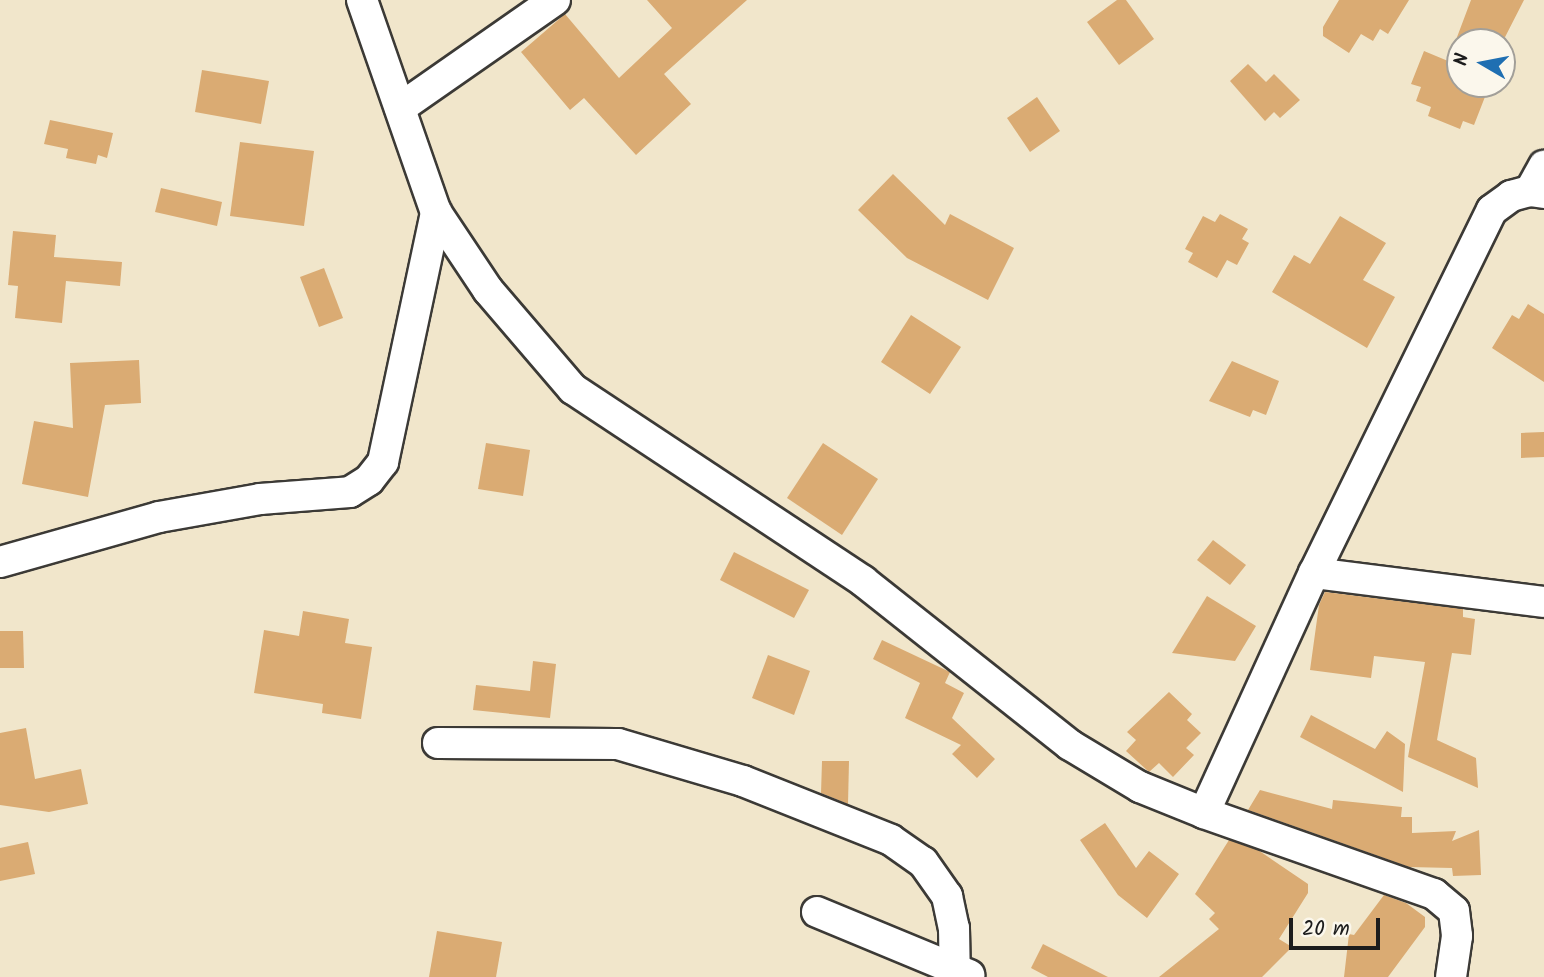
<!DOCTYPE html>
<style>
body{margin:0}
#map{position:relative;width:1544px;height:977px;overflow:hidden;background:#f1e6cb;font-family:Kalam,sans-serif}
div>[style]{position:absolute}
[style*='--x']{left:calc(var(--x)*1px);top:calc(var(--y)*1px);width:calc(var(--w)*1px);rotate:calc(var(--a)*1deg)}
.building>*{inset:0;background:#daab73}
.roads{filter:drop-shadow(2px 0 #3c3a36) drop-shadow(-2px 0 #3c3a36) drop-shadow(0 2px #3c3a36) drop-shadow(0 -2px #3c3a36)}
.minor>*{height:30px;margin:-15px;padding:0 15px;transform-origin:15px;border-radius:15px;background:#fff}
span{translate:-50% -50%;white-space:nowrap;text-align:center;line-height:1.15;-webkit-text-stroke:5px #fbf7ec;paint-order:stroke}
.north{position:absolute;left:1446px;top:28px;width:70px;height:70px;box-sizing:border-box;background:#fbf7ec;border:2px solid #a29f99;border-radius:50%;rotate:280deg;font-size:19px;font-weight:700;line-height:28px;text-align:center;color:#1c1c1c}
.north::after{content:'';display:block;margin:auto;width:24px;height:32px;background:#1f6fb2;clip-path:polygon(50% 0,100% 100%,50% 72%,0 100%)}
.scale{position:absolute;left:1289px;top:918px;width:91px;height:32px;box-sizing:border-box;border:4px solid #1c1c1c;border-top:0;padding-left:9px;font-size:21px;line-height:24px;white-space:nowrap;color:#1c1c1c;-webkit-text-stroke:5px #fbf7ec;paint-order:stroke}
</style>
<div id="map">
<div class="building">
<i style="clip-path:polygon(647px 0,747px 0,664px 74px,691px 104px,636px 155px,584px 98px,570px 110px,521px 52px,565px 14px,619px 78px,672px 28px)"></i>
<i style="clip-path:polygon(1117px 0,1126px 0,1154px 39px,1119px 65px,1087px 22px)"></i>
<i style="clip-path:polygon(1339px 0,1409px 0,1388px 34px,1380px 29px,1373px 41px,1361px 34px,1349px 53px,1323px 36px,1323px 27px)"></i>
<i style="clip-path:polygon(1471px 0,1524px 0,1502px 43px,1460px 42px,1460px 84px,1490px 84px,1474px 125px,1463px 121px,1460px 129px,1428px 116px,1431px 107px,1416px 101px,1421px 87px,1411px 84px,1424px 51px,1448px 61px)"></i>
<i style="clip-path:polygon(1248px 64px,1266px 82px,1274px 74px,1300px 100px,1280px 118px,1274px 112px,1265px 121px,1230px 81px)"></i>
<i style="clip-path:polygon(202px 70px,269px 81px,261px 124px,195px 112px)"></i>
<i style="clip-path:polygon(1037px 97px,1060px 131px,1030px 152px,1007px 118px)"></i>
<i style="clip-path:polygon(50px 120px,113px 133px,107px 158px,98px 155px,96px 164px,66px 158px,68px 149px,44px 144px)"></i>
<i style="clip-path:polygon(240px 142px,314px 151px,304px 226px,230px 216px)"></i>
<i style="clip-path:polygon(893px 174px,945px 225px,950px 214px,1014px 248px,988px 300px,907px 258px,858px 210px)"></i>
<i style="clip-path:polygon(161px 188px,222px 202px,217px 226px,155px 212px)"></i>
<i style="clip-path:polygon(1220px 214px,1248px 229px,1242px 239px,1249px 243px,1237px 265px,1227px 260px,1217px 278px,1188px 262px,1193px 253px,1185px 249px,1203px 216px,1215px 222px)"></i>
<i style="clip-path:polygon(1340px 216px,1386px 243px,1363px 280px,1395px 297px,1367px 348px,1272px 292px,1294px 255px,1310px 264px)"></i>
<i style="clip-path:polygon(13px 231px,56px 235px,54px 257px,122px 262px,120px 286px,66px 281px,62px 323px,15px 318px,18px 286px,8px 285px)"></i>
<i style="clip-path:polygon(324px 268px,343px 318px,319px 327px,300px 277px)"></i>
<i style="clip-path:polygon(1528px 304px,1544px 314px,1544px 382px,1492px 348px,1512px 315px,1519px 319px)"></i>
<i style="clip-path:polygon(911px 315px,961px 347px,930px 394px,881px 362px)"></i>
<i style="clip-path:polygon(139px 360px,141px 403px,105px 405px,88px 497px,22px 484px,34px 421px,73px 428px,70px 363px)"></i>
<i style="clip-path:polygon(1232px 361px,1279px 381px,1266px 415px,1253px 410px,1250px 417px,1209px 401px)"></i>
<i style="clip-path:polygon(1544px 432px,1544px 457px,1521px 458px,1521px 433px)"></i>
<i style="clip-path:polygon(486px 443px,530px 450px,523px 496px,478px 489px)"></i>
<i style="clip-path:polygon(823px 443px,878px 479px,842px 535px,787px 498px)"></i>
<i style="clip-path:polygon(1213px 540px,1246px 565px,1230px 585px,1197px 560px)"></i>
<i style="clip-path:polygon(734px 552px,809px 590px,794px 618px,720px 580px)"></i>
<i style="clip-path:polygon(1325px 592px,1463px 609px,1463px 617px,1475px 619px,1471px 655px,1452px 653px,1437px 740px,1476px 758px,1478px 788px,1408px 757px,1425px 662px,1374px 656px,1371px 678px,1310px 670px,1319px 605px)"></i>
<i style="clip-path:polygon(1207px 596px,1256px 626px,1235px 661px,1172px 653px)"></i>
<i style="clip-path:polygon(303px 611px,349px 619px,345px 643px,372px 647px,361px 719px,322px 713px,323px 704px,254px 693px,264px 630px,299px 636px)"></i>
<i style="clip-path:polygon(0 631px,23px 631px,24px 668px,0 668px)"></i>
<i style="clip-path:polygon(882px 640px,950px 672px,945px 683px,964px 693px,952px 718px,995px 759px,977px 778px,952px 754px,961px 745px,905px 718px,920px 683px,873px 659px)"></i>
<i style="clip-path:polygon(768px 655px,810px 671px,794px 715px,752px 698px)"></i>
<i style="clip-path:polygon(533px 661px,556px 664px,550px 718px,473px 710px,476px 685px,530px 691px)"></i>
<i style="clip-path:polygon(1169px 692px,1192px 714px,1187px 720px,1201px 733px,1186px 748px,1194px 755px,1173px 777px,1159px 763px,1149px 772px,1126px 751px,1136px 740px,1127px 732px)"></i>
<i style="clip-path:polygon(1311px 715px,1375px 749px,1387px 731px,1405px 744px,1403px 792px,1300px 737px)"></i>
<i style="clip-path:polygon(26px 728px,35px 779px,81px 769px,88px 804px,49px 812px,0 805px,0 733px)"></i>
<i style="clip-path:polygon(822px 761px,849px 761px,848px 804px,821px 793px)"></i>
<i style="clip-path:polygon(1260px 790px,1332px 809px,1333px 800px,1402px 807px,1401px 817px,1412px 817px,1412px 833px,1456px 831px,1452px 841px,1479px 830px,1481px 875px,1453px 876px,1452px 868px,1409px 867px,1248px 810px)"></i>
<i style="clip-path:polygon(1105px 823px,1136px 868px,1149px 851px,1179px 874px,1147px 918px,1118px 895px,1080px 840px)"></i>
<i style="clip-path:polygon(1229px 840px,1258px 850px,1308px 884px,1308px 893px,1279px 939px,1292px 947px,1262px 977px,1159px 977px,1219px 929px,1209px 919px,1215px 913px,1195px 894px)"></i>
<i style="clip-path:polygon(28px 842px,35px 874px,0 881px,0 848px)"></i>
<i style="clip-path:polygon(1384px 895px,1406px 903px,1425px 917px,1425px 927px,1388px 977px,1344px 977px,1349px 934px,1354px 935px)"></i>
<i style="clip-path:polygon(437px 931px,502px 942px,496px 977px,429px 977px)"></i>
<i style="clip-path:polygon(1043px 944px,1108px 977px,1048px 977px,1031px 968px)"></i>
</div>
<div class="roads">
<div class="minor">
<i style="--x:362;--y:0;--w:225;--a:70.8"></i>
<i style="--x:436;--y:212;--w:94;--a:56.3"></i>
<i style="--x:488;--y:290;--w:130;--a:49.4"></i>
<i style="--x:573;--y:389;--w:348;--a:33.5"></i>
<i style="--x:863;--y:581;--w:264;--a:38.4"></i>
<i style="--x:1070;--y:745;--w:82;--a:31"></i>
<i style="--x:1140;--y:787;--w:69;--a:22.1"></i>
<i style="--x:1204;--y:813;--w:244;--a:19.4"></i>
<i style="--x:1434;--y:894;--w:26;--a:40"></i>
<i style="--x:1454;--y:911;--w:25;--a:83"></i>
<i style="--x:1457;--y:936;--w:41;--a:98.3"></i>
<i style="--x:400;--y:108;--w:189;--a:-34.9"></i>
<i style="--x:1530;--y:191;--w:29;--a:-61"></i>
<i style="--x:0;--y:562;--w:165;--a:-15.8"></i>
<i style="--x:159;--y:517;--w:103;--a:-10.1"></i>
<i style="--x:260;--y:499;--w:90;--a:-4.4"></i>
<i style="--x:350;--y:492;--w:22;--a:-32"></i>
<i style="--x:369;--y:480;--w:23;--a:-52"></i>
<i style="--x:383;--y:462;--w:256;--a:-78"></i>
<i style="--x:1314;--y:573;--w:232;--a:7.2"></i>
<i style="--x:438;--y:743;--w:180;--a:0.3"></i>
<i style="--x:618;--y:744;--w:130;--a:16.5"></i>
<i style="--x:743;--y:781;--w:159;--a:21.7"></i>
<i style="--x:891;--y:840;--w:39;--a:35"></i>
<i style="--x:923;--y:862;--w:42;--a:54.8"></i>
<i style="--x:947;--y:896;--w:33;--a:78"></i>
<i style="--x:954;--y:928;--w:39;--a:89"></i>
<i style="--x:1204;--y:813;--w:264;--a:-65.4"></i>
<i style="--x:1314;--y:573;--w:404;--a:-63.9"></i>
<i style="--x:1492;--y:210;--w:24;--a:-36"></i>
<i style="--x:1511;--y:196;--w:20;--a:-15"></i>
<i style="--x:1530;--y:191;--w:14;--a:8"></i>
<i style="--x:817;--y:912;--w:165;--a:22.5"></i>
</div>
</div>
<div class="north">N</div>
<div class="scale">20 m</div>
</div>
